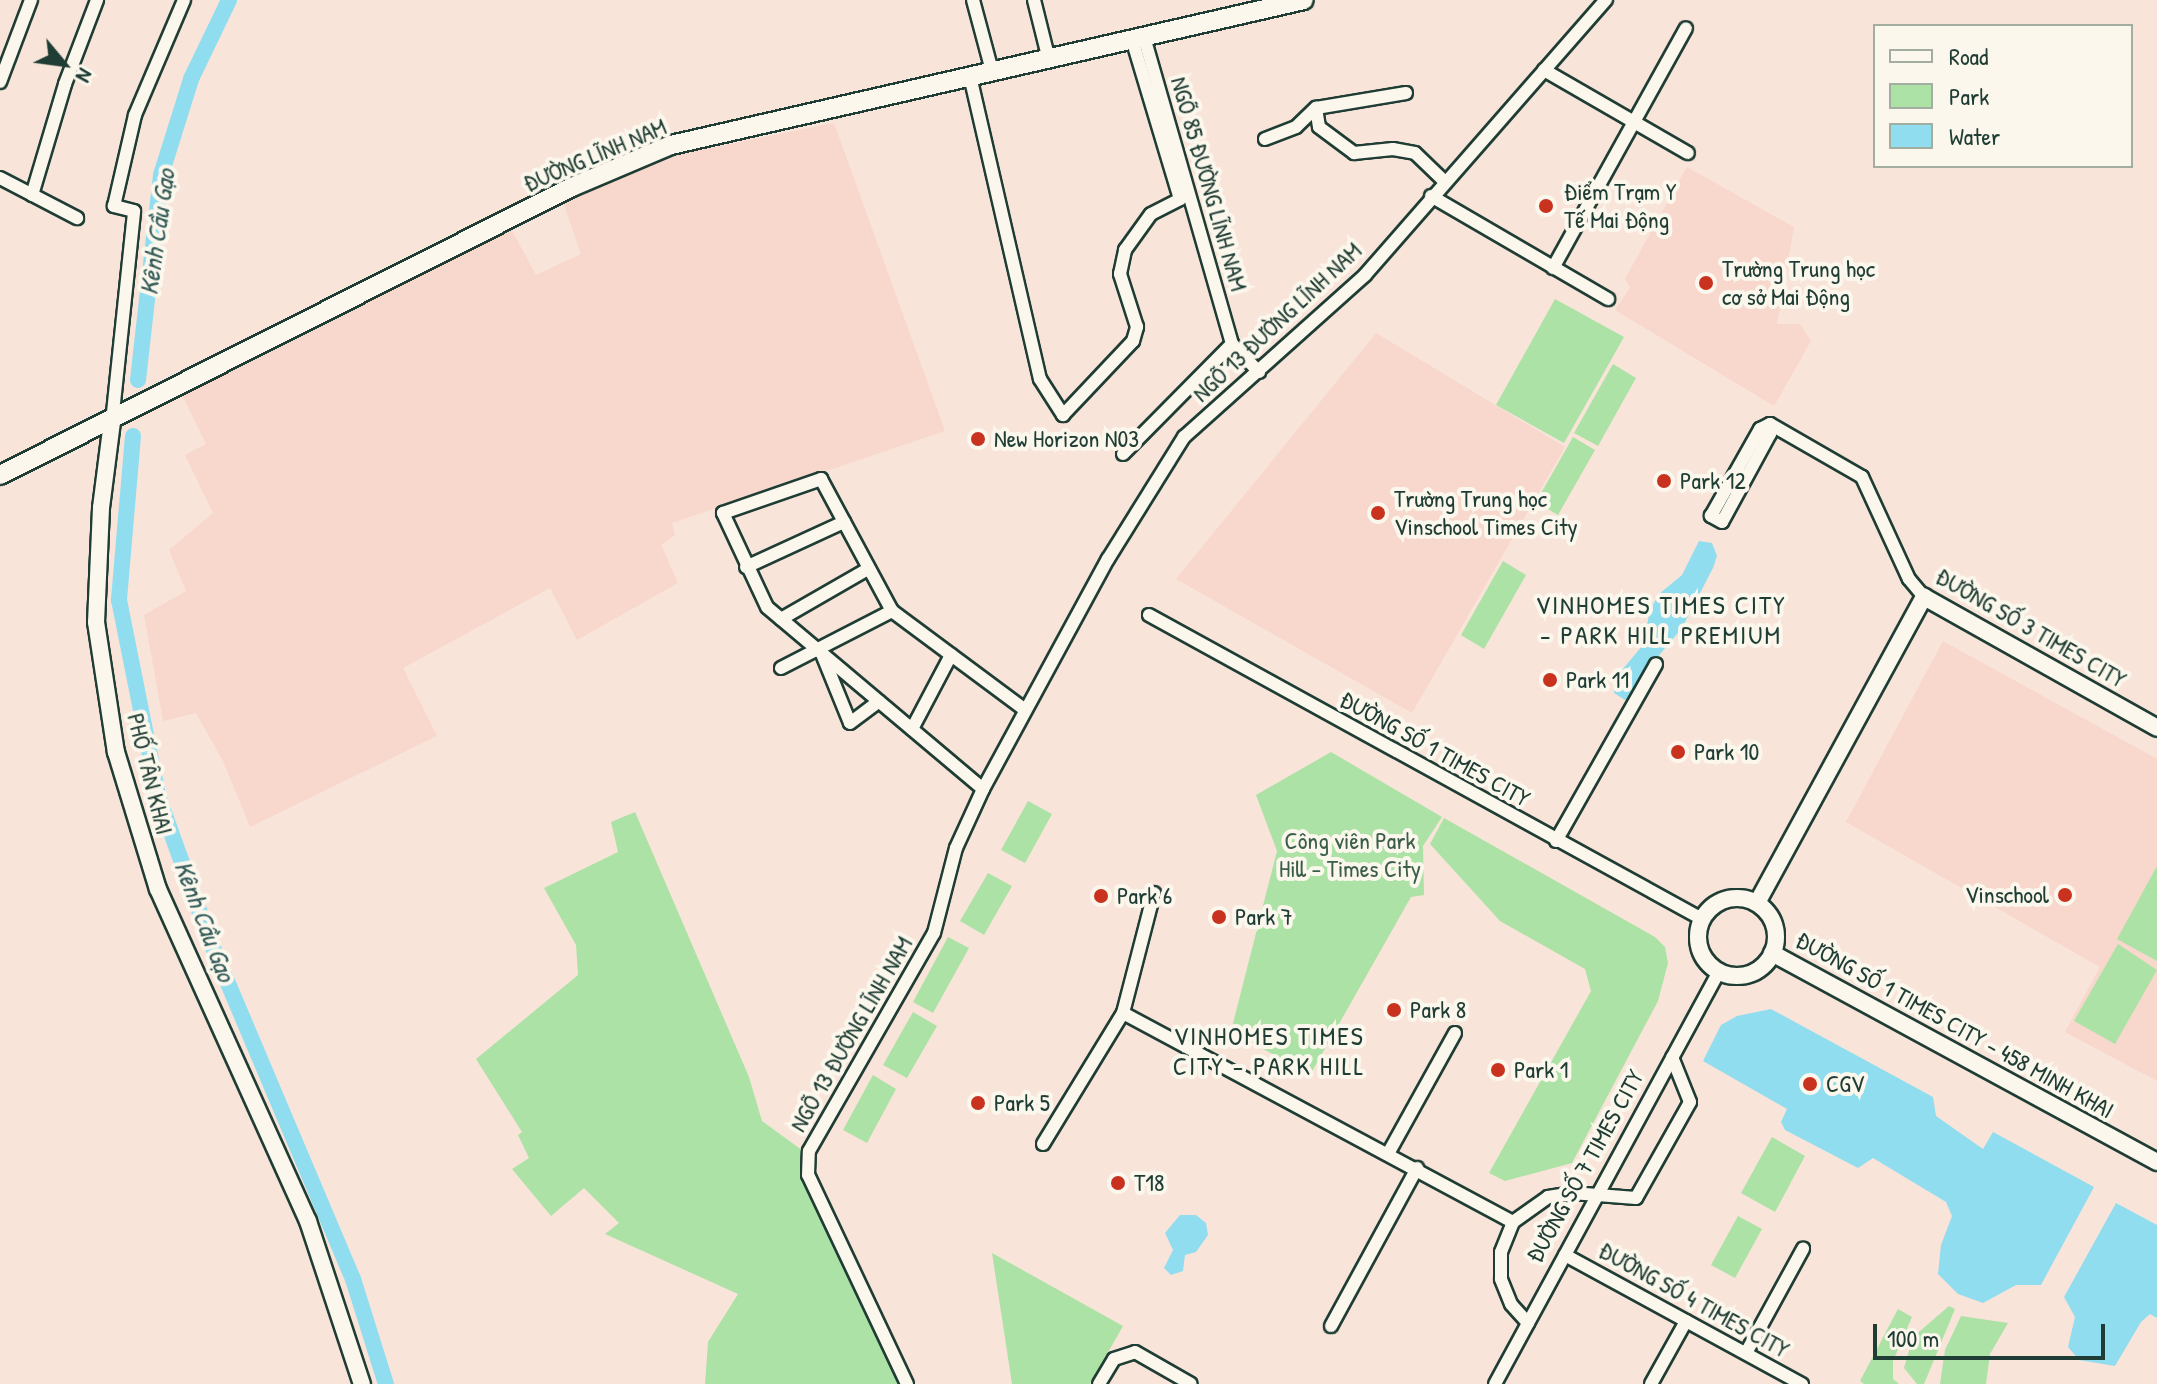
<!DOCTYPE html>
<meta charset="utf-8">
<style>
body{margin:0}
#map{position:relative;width:2157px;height:1384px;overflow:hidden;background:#f9e4da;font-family:"Patrick Hand",sans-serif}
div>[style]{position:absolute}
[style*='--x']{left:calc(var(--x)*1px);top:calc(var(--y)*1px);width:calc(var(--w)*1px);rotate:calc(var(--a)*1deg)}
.built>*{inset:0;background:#f8d7cd}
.green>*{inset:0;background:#ace2a5}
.water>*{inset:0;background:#90ddf0}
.canal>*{height:16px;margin:-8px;padding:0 8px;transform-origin:8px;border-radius:8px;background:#90ddf0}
.roads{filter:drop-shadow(2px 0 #1f3d34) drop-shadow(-2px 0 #1f3d34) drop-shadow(0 2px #1f3d34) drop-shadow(0 -2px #1f3d34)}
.minor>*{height:12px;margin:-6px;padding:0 6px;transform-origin:6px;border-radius:6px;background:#fbf7ec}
.tertiary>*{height:16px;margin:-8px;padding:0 8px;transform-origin:8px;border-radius:8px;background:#fbf7ec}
.tertiary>.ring{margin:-8px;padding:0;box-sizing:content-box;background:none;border:16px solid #fbf7ec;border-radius:50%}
.secondary>*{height:18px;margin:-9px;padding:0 9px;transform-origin:9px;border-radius:9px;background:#fbf7ec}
.dots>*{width:22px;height:22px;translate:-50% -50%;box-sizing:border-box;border:4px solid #fbf7ec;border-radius:50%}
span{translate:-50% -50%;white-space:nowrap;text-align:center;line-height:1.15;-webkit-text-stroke:8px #fbf7ec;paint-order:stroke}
.street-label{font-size:24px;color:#1f3d34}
.poi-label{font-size:24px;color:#1f3d34}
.left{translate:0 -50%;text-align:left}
.right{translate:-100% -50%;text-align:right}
.park-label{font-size:24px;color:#3b5e4b}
.water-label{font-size:26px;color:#365d5a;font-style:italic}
.neighbourhood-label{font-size:26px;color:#1f3d34;letter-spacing:2px}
.legend{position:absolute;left:1873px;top:24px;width:260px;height:144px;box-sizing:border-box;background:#fbf7ec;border:2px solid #a3ada2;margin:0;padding:10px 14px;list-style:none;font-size:24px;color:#1f3d34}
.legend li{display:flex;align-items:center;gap:16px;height:40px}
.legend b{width:40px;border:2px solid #a3ada2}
.north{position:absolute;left:24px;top:24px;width:80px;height:80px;-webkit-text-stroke:6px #fbf7ec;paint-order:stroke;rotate:119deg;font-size:22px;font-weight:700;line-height:32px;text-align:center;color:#1f3d34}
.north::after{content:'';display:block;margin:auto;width:28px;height:36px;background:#1f3d34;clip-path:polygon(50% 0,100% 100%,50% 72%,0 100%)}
.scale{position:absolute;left:1873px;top:1324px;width:232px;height:36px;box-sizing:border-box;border:4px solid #1f3d34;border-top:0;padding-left:10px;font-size:24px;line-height:28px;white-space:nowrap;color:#1f3d34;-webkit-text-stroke:6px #fbf7ec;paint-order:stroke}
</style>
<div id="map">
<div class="built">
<i style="clip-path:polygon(834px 123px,945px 431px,672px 523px,675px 535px,661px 545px,678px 583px,577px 640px,550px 588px,403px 668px,437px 736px,250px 827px,223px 761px,196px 713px,163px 721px,144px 615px,186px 591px,169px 550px,213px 513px,185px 455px,206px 444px,182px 395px,509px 225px,536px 275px,581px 254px,563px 202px,676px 155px)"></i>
<i style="clip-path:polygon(1687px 167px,1794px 227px,1777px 324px,1800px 324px,1811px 341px,1774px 406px,1615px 310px,1630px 288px,1625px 279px)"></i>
<i style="clip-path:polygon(1376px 333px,1565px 447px,1412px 713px,1176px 579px)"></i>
<i style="clip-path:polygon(1943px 641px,2157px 759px,2157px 1081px,2065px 1032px,2100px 967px,1846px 822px)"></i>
</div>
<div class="green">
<i style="clip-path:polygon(1555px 299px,1624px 337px,1564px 443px,1496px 405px)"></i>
<i style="clip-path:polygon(1613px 364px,1636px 378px,1598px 446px,1574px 433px)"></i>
<i style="clip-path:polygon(1573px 437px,1595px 450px,1558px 515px,1536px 502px)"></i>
<i style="clip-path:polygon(1503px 561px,1526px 575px,1484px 649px,1461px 635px)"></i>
<i style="clip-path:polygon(1331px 752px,1442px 817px,1423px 846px,1424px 895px,1411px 897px,1310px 1075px,1231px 1031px,1277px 851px,1256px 795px)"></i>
<i style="clip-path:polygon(1028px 801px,1052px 814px,1025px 863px,1001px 850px)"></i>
<i style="clip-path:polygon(635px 812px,749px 1077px,762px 1121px,806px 1153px,806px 1175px,898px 1384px,705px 1384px,708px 1342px,738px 1294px,605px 1234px,619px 1223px,584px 1188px,551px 1216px,512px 1169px,529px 1158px,518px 1135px,522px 1132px,476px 1059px,578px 975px,576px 945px,544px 888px,618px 852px,611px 822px)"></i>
<i style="clip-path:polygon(1444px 818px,1655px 937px,1665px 947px,1668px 963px,1658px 1001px,1572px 1163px,1505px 1181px,1489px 1173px,1591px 991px,1585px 969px,1500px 921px,1430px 844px)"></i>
<i style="clip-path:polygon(2157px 866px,2157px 961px,2117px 939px)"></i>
<i style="clip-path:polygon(988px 873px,1012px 886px,984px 935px,960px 921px)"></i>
<i style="clip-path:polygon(948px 937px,969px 948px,933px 1013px,913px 1002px)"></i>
<i style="clip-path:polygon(2118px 944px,2157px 970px,2115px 1044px,2074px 1021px)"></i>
<i style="clip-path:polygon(913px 1012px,937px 1026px,907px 1078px,883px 1065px)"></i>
<i style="clip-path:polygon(873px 1075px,896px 1089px,867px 1143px,843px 1130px)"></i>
<i style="clip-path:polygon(1772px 1137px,1805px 1156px,1775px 1212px,1741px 1193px)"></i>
<i style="clip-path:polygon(1738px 1216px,1762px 1229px,1735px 1278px,1711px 1265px)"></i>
<i style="clip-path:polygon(992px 1253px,1123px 1326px,1090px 1384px,1012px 1384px)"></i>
<i style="clip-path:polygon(1949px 1306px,1955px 1309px,1924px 1384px,1917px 1384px,1904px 1368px,1913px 1337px)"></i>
<i style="clip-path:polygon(1898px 1309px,1912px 1317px,1893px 1361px,1893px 1379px,1899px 1384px,1864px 1384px,1860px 1381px)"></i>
<i style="clip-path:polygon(1961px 1316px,2008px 1323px,1990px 1354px,1986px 1384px,1940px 1384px,1945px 1350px)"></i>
</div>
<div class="water">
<i style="clip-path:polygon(1699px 541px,1712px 543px,1717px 556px,1713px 568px,1682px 628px,1645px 672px,1638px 692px,1625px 700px,1614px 693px,1617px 676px,1643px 645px,1650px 610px,1659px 594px,1682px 575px)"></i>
<i style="clip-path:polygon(1771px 1009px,1933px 1097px,1936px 1116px,1983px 1149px,1993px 1132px,2094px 1187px,2041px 1285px,2016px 1285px,1983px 1303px,1958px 1294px,1938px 1274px,1941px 1245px,1952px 1216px,1946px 1202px,1873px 1158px,1858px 1168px,1785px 1130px,1781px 1122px,1787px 1109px,1703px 1061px,1721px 1025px,1737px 1016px)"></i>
<i style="clip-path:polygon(2116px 1203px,2157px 1225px,2157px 1318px,2150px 1314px,2141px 1322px,2115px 1366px,2079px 1360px,2068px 1347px,2075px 1317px,2064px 1297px)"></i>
<i style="clip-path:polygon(1180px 1215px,1196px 1215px,1206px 1223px,1208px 1235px,1196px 1252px,1185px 1255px,1183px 1271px,1171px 1275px,1164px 1268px,1173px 1250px,1165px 1233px)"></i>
</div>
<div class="canal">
<i style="--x:138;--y:380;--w:206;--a:-83.6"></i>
<i style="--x:161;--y:175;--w:101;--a:-72.6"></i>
<i style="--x:191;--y:79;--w:88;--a:-64.3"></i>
<i style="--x:133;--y:436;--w:165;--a:94.9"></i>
<i style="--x:119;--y:600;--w:200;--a:78.7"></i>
<i style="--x:158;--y:796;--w:156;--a:70.2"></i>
<i style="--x:211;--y:943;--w:365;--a:67.1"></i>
<i style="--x:353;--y:1279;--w:110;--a:72.6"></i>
</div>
<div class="roads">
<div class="minor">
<i style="--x:973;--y:0;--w:73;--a:75"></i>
<i style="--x:1034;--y:0;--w:58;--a:76"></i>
<i style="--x:1144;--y:37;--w:319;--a:74"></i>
<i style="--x:1232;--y:344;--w:39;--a:46"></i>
<i style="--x:1544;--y:70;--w:166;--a:30"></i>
<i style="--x:970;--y:76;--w:311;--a:77"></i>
<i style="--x:1040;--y:379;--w:43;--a:57.4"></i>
<i style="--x:1063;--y:415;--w:102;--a:-46.6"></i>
<i style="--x:1133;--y:341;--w:15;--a:-74"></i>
<i style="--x:1137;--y:327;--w:56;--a:-107.8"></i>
<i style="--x:1120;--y:274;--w:25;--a:-78"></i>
<i style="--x:1125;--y:250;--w:44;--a:-54.2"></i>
<i style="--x:1151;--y:214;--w:33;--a:-27"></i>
<i style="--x:1180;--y:199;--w:167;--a:-106.7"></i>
<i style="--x:0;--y:82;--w:88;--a:-69.3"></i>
<i style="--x:1406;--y:93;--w:91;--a:170.5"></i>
<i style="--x:1316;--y:108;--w:19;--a:81"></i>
<i style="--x:1319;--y:127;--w:44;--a:36.6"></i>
<i style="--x:1354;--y:153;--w:39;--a:-6"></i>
<i style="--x:1393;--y:149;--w:22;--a:10"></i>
<i style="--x:1415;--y:153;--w:40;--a:44"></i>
<i style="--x:1265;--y:139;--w:33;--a:-21"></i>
<i style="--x:1296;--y:127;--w:28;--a:-44"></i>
<i style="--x:0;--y:178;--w:87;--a:27.5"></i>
<i style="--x:32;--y:195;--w:116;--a:-73.4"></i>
<i style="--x:65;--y:84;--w:90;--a:-69.1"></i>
<i style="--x:1431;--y:196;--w:205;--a:30.2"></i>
<i style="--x:1553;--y:268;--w:274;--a:-61"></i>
<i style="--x:112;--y:422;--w:212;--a:-84"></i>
<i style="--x:134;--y:211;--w:21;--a:-166"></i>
<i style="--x:114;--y:206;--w:93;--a:-77"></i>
<i style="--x:135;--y:115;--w:125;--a:-66.9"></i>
<i style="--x:1770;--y:424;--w:106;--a:29.9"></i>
<i style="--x:1862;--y:477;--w:112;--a:65.3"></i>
<i style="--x:1909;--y:579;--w:23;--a:50"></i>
<i style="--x:1770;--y:424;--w:10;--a:90"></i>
<i style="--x:1770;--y:434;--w:100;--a:118.6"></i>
<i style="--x:1722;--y:522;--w:13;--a:-151"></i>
<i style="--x:1711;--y:516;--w:100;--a:-60.6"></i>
<i style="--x:1760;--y:429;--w:11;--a:-27"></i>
<i style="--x:1123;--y:454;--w:155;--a:-45.3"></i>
<i style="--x:746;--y:567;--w:108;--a:-24.7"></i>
<i style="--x:1149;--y:615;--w:631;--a:28.8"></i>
<i style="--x:781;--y:619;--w:100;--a:-29.9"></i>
<i style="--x:822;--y:654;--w:74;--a:67.9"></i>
<i style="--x:850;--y:723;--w:36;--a:-37"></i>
<i style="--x:781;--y:668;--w:125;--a:-27.2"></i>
<i style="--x:912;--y:729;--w:84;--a:-62.2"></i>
<i style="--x:983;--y:789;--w:282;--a:-139.9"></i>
<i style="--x:767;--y:607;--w:104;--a:-115.1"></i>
<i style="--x:723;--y:513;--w:104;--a:-19.1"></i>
<i style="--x:821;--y:479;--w:150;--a:61.7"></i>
<i style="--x:892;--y:611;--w:164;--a:36.6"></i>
<i style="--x:1556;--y:841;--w:203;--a:-60.5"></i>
<i style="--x:1123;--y:1013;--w:442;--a:28.2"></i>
<i style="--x:1043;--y:1144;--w:153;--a:-58.6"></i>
<i style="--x:1123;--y:1013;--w:124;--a:-75.5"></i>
<i style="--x:1389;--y:1152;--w:136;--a:-61"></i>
<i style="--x:1565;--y:1255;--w:270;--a:28.6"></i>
<i style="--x:1528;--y:1323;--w:25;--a:-132"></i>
<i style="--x:1511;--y:1304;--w:27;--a:-112"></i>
<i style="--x:1501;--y:1279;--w:27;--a:-90"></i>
<i style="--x:1501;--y:1252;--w:32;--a:-68"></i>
<i style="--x:1513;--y:1222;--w:43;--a:-35.5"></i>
<i style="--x:1548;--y:1197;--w:24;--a:-9"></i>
<i style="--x:1572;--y:1193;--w:64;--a:4.5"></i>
<i style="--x:1636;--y:1198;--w:110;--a:-60.6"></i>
<i style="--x:1690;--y:1102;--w:48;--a:-111.8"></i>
<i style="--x:1331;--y:1326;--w:180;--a:-61.4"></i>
<i style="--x:1746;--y:1353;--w:119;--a:-61.3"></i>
<i style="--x:907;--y:1384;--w:231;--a:-115.3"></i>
<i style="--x:808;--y:1175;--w:24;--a:-88"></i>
<i style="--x:809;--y:1151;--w:251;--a:-60.2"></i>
<i style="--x:934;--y:933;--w:88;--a:-75.5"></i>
<i style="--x:956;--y:848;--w:65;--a:-65.4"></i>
<i style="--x:983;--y:789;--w:262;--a:-61.5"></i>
<i style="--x:1108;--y:559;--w:144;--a:-58.1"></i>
<i style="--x:1184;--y:437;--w:243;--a:-41.8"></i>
<i style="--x:1365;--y:275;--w:366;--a:-48.8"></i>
<i style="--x:1099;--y:1384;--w:29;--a:-59"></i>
<i style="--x:1114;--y:1359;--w:22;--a:-18"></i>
<i style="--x:1135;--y:1352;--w:64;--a:29.7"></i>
<i style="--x:1495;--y:1384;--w:469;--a:-61.5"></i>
<i style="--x:1651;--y:1384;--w:72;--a:-60.9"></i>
</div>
<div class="tertiary">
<i style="--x:112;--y:422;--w:87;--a:97.3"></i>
<i style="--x:101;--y:508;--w:114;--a:92.5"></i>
<i style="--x:96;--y:622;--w:132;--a:81.3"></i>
<i style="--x:116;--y:752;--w:143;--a:73"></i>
<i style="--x:158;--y:889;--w:364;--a:65.7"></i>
<i style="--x:308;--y:1221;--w:172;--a:71.7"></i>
<i class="ring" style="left:1698px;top:898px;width:62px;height:62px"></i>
<i style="--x:1757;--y:903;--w:349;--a:-61.4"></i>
<i style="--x:1924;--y:597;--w:267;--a:29.3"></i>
<i style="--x:1772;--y:953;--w:438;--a:28.5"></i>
</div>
<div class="secondary">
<i style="--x:0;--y:475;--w:640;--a:-26.73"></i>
<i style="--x:572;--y:187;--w:108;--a:-23"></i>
<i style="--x:671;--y:145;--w:649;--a:-12.9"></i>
</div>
</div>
<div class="dots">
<i style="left:1546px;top:206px;background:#c8321e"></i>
<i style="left:1706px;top:283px;background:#c8321e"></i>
<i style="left:978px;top:439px;background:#c8321e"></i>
<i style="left:1664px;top:481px;background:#c8321e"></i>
<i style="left:1378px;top:513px;background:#c8321e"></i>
<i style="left:1550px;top:680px;background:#c8321e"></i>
<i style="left:1678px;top:752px;background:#c8321e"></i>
<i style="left:2065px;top:895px;background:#c8321e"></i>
<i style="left:1101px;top:896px;background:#c8321e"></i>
<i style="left:1219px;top:917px;background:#c8321e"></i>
<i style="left:1394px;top:1010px;background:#c8321e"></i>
<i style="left:1498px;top:1070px;background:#c8321e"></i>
<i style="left:1810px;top:1084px;background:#c8321e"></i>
<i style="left:978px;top:1103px;background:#c8321e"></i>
<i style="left:1118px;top:1183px;background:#c8321e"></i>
</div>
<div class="street-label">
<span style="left:595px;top:155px;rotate:-23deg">ĐƯỜNG LĨNH NAM</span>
<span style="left:1209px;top:184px;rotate:74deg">NGÕ 85 ĐƯỜNG LĨNH NAM</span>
<span style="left:1277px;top:322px;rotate:-43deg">NGÕ 13 ĐƯỜNG LĨNH NAM</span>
<span style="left:2031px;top:628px;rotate:30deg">ĐƯỜNG SỐ 3 TIMES CITY</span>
<span style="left:1435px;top:749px;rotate:29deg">ĐƯỜNG SỐ 1 TIMES CITY</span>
<span style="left:150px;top:774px;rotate:76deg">PHỐ TÂN KHAI</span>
<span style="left:1955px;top:1025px;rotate:29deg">ĐƯỜNG SỐ 1 TIMES CITY - 458 MINH KHAI</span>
<span style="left:851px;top:1034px;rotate:-60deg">NGÕ 13 ĐƯỜNG LĨNH NAM</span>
<span style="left:1585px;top:1166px;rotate:-61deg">ĐƯỜNG SỐ 7 TIMES CITY</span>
<span style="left:1694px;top:1300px;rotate:29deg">ĐƯỜNG SỐ 4 TIMES CITY</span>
</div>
<div class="poi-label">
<span class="left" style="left:1564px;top:206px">Điểm Trạm Y<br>Tế Mai Động</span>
<span class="left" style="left:1722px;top:283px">Trường Trung học<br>cơ sở Mai Động</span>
<span class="left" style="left:994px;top:439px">New Horizon N03</span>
<span class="left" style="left:1680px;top:481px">Park 12</span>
<span class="left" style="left:1394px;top:513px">Trường Trung học<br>Vinschool Times City</span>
<span class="left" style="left:1566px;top:680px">Park 11</span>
<span class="left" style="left:1694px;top:752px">Park 10</span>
<span class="right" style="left:2049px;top:895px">Vinschool</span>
<span class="left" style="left:1117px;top:896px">Park 6</span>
<span class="left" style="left:1235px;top:917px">Park 7</span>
<span class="left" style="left:1410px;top:1010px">Park 8</span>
<span class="left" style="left:1514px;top:1070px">Park 1</span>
<span class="left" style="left:1826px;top:1084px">CGV</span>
<span class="left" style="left:994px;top:1103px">Park 5</span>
<span class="left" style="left:1134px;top:1183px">T18</span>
</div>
<div class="park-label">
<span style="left:1350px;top:855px">Công viên Park<br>Hill - Times City</span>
</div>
<div class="water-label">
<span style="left:157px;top:232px;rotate:-82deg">Kênh Cầu Gạo</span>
<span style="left:205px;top:921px;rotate:69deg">Kênh Cầu Gạo</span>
</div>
<div class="neighbourhood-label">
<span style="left:1661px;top:620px">VINHOMES TIMES CITY<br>- PARK HILL PREMIUM</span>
<span style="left:1269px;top:1051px">VINHOMES TIMES<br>CITY - PARK HILL</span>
</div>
<ul class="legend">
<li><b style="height:10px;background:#fbf7ec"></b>Road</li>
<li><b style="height:22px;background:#ace2a5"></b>Park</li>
<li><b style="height:22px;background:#90ddf0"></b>Water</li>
</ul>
<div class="north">N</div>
<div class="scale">100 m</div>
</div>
